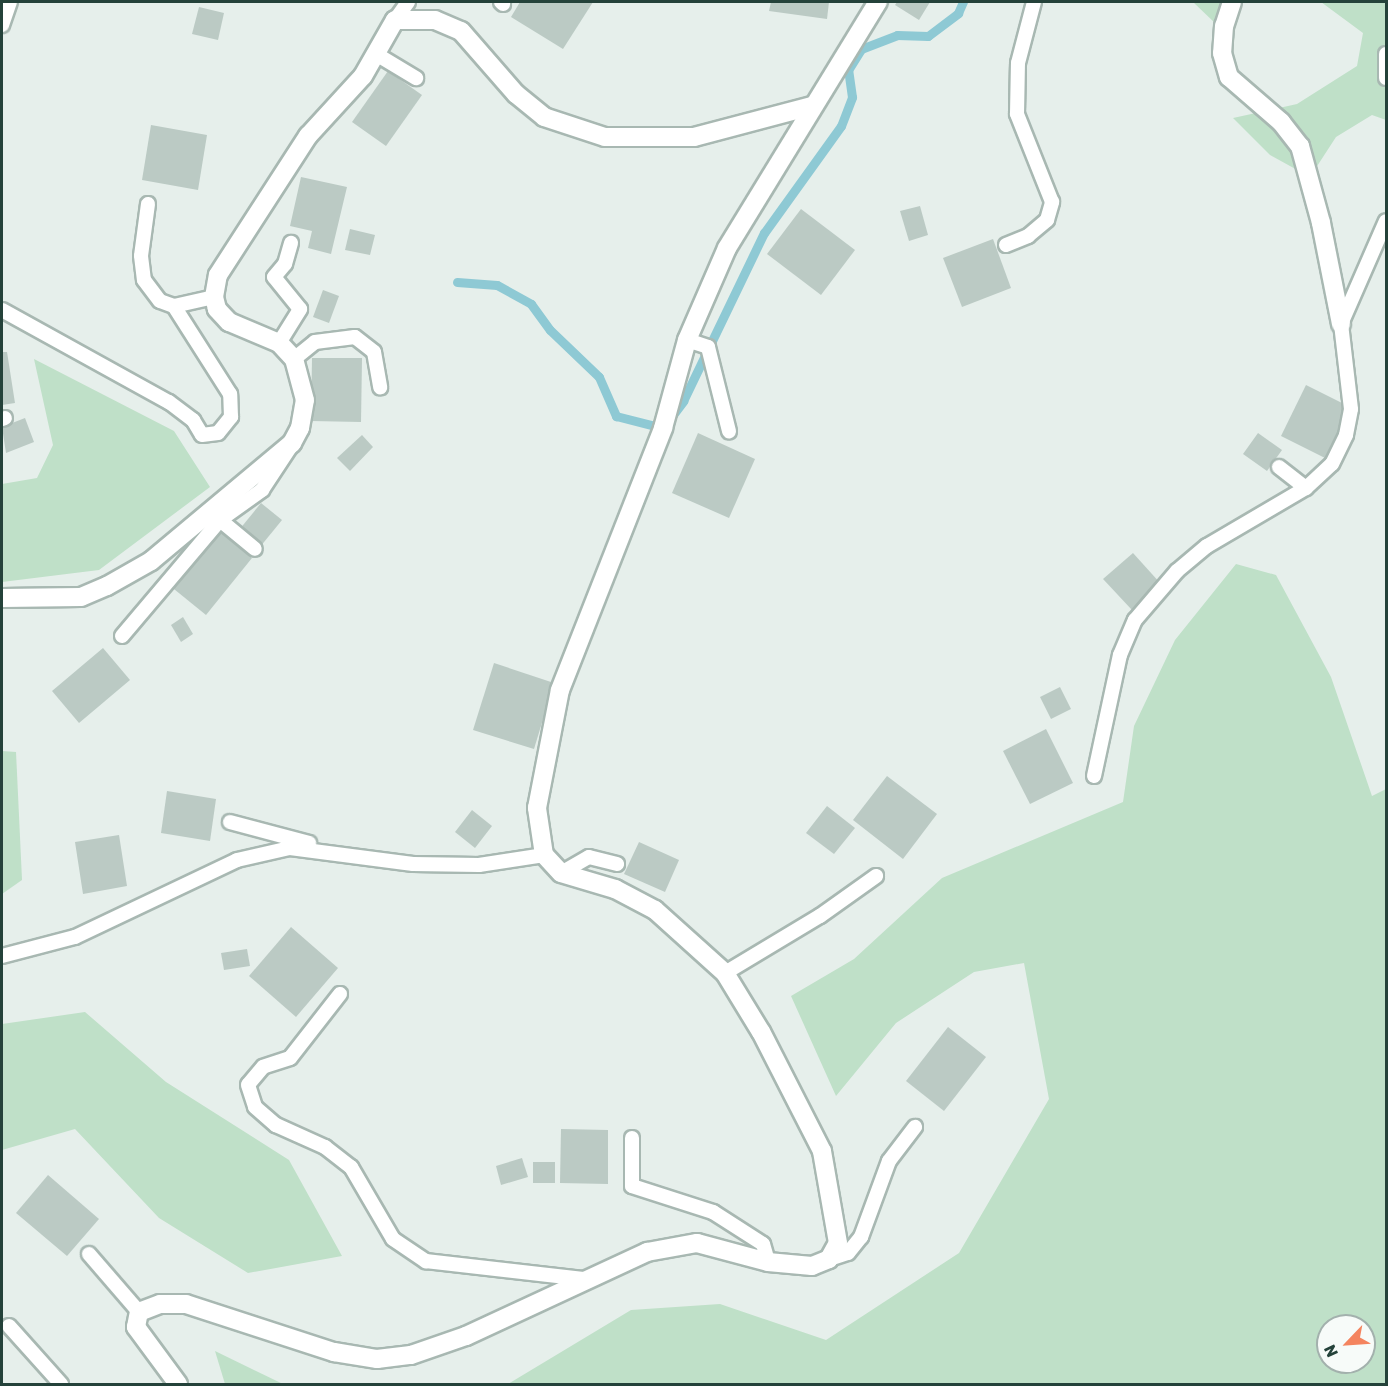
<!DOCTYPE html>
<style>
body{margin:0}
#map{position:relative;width:1388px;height:1386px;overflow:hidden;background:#e6efeb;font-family:Rubik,sans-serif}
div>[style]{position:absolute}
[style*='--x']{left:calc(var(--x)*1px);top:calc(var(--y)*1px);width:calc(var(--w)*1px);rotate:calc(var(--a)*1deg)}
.green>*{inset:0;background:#bfe0c8}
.stream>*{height:9px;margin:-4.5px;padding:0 4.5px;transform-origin:4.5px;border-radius:4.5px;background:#8ec9d4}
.building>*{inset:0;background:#bbcac4}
.roads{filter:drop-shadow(2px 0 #a8b8b2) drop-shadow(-2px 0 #a8b8b2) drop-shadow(0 2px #a8b8b2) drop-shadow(0 -2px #a8b8b2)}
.lane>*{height:14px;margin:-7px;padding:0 7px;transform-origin:7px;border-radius:7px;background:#fff}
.street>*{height:18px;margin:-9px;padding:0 9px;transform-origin:9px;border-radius:9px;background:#fff}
span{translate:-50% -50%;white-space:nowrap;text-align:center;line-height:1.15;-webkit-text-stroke:4.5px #f7fbf9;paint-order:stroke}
.frame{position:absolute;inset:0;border:3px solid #24423a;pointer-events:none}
.north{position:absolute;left:1316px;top:1314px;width:60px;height:60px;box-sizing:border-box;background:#f7fbf9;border:2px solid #a3b1ad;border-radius:50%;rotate:245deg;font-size:16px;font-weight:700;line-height:24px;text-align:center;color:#24423a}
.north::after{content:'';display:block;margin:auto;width:21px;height:27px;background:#f4845f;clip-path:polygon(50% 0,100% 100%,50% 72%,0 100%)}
</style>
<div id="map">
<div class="green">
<i style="clip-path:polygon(1193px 2px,1230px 2px,1217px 25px)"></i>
<i style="clip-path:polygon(1321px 2px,1386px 2px,1386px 120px,1372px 115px,1336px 137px,1310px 177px,1270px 155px,1233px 118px,1297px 104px,1357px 66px,1363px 33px)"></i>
<i style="clip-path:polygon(34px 359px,174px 431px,210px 487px,99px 570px,2px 582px,2px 484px,37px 478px,53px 445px)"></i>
<i style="clip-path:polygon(evenodd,1236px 564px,1276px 575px,1331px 677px,1372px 796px,1386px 789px,1386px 1384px,508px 1384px,631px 1310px,720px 1304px,826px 1340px,959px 1253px,1049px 1099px,1024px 963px,974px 972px,896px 1023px,836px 1096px,791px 996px,854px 959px,942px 878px,1123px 802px,1134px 726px,1175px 640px,1236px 564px,1328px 1326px,1364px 1326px,1364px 1362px,1328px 1362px,1328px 1326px)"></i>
<i style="clip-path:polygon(2px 751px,16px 752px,22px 880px,2px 894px)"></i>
<i style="clip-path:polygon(85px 1012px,166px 1082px,289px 1160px,342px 1256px,248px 1273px,159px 1218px,75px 1129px,2px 1150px,2px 1024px)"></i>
<i style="clip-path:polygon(215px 1351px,283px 1384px,225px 1384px)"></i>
</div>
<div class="stream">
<i style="--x:457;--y:282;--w:40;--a:4.3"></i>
<i style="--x:497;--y:285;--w:39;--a:29"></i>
<i style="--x:531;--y:304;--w:32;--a:54"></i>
<i style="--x:550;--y:330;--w:68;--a:43.8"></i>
<i style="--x:599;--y:377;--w:43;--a:66.4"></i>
<i style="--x:616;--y:416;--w:49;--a:14.3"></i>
<i style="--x:663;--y:428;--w:34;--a:-53"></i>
<i style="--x:683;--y:401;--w:187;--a:-64.3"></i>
<i style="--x:764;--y:233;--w:132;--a:-54.3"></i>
<i style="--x:841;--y:126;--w:31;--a:-69"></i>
<i style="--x:852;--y:97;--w:27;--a:-98"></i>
<i style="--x:848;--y:70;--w:25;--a:-58"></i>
<i style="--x:861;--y:49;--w:39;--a:-21"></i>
<i style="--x:897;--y:35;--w:31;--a:2"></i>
<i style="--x:928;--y:36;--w:38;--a:-37"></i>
<i style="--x:958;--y:13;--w:12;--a:-66"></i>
</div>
<div class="building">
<i style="clip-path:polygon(520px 2px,593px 2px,563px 49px,511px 17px)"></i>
<i style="clip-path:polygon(771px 2px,829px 2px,827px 19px,769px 11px)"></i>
<i style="clip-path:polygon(897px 2px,930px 2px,919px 20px,895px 5px)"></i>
<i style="clip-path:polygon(199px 7px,224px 13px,218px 40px,192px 34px)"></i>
<i style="clip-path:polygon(388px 71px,422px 95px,386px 146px,352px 122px)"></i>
<i style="clip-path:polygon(151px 125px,207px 135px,198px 190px,142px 180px)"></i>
<i style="clip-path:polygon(301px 177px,347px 187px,331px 254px,308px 248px,312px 231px,290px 226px)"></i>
<i style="clip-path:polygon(920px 206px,928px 235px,909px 241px,900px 211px)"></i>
<i style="clip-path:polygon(801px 209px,855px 250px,821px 295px,767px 254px)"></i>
<i style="clip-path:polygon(350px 229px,375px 235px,370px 255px,345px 250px)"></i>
<i style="clip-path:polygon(993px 239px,1011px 288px,962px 307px,943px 258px)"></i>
<i style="clip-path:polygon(323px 290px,339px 296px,329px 323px,313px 317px)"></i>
<i style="clip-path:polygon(2px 352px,7px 352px,15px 403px,2px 405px)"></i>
<i style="clip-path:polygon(312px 358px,362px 358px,361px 422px,311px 421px)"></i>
<i style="clip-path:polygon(1306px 385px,1350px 407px,1325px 458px,1281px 436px)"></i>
<i style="clip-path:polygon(25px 418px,34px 442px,6px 453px,2px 427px)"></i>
<i style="clip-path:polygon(698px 433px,755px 459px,729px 518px,672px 493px)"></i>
<i style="clip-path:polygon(1258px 433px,1282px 450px,1267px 471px,1243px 454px)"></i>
<i style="clip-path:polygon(362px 435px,373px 447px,350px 471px,337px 458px)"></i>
<i style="clip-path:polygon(261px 503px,282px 520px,260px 547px,239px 530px)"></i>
<i style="clip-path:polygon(216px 528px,252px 558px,206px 615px,169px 585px)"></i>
<i style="clip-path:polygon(1133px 553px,1161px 584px,1132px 610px,1103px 579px)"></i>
<i style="clip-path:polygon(183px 617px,193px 634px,181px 642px,171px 625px)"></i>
<i style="clip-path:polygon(103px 648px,130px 680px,79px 723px,52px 691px)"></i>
<i style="clip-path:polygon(494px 663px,554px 683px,534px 749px,473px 730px)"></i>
<i style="clip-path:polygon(1060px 687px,1071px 709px,1051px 719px,1040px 697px)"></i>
<i style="clip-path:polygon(1046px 729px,1073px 783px,1030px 804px,1003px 751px)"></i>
<i style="clip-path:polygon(887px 776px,937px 814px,903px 859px,853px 820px)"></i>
<i style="clip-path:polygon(167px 791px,216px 799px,210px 841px,161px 833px)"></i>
<i style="clip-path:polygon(827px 806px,855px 828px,834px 854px,806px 833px)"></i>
<i style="clip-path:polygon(472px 810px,492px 826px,475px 848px,455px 832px)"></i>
<i style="clip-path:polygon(119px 835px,127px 886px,83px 894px,75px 842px)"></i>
<i style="clip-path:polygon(639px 842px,679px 860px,665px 892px,624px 874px)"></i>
<i style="clip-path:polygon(291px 927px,338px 968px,296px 1017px,249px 976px)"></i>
<i style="clip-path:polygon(247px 949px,250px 966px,224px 970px,221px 953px)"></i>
<i style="clip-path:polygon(948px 1027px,986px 1057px,944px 1111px,906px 1081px)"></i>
<i style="clip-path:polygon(561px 1129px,608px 1130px,608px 1184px,560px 1183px)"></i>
<i style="clip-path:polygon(522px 1158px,528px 1177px,501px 1185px,496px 1166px)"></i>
<i style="clip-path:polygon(533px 1162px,555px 1162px,555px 1183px,533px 1183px)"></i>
<i style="clip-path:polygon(48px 1175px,99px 1219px,67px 1256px,16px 1213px)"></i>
</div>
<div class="roads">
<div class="lane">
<i style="--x:501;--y:2;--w:3;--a:45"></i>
<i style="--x:395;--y:20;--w:22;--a:-54"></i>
<i style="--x:2;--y:25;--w:24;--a:-71"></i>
<i style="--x:376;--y:54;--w:47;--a:31"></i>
<i style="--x:1386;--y:54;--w:24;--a:90"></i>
<i style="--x:148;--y:204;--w:52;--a:97.7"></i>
<i style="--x:141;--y:256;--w:24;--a:83"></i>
<i style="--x:144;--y:280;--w:26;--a:53"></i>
<i style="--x:160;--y:301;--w:15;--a:20"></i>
<i style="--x:174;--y:306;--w:41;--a:-12.7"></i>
<i style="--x:1006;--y:245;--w:24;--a:-22"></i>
<i style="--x:1028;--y:236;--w:25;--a:-40"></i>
<i style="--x:1047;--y:220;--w:19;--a:-74"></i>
<i style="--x:1052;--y:202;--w:95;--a:-111.7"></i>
<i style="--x:1017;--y:114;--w:51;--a:-88.9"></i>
<i style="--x:1018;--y:63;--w:63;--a:-75.3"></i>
<i style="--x:2;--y:310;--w:191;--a:28.9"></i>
<i style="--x:169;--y:402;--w:30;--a:37"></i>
<i style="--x:193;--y:420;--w:17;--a:59"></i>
<i style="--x:202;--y:435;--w:16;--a:-7"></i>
<i style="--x:218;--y:433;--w:21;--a:-51"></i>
<i style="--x:231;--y:417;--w:23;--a:-92"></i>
<i style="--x:230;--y:394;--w:104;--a:-122.5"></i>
<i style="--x:687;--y:340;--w:22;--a:18"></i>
<i style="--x:708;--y:347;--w:87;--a:76"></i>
<i style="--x:279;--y:343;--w:40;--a:-58"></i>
<i style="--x:300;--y:309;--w:41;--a:-129.1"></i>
<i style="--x:274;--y:277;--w:17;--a:-50"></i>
<i style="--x:285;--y:264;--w:22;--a:-74"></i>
<i style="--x:294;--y:359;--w:27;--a:-39"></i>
<i style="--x:315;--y:342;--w:40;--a:-7.1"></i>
<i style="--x:355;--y:337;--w:24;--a:38"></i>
<i style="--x:374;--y:352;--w:36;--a:80"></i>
<i style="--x:2;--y:419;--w:3;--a:-18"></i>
<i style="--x:1279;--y:467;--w:34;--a:38"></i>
<i style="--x:220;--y:520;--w:45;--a:39.6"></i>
<i style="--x:122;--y:636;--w:152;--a:-49.8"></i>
<i style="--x:220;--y:520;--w:52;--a:-35.5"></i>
<i style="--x:262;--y:490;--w:53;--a:-56.6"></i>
<i style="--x:1094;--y:776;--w:124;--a:-77.9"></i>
<i style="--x:1120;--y:655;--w:38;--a:-67"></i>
<i style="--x:1135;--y:620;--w:65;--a:-49.4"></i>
<i style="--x:1177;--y:571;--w:39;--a:-40"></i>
<i style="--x:1207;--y:546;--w:115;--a:-30.4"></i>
<i style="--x:1306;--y:488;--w:35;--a:-43"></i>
<i style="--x:1332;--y:464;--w:32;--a:-64"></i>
<i style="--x:1346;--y:435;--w:26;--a:-79"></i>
<i style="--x:1351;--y:409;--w:86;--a:-96.7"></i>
<i style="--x:1341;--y:324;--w:112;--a:-66.4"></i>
<i style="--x:230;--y:822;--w:82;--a:14.9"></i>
<i style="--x:561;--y:873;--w:32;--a:-30"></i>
<i style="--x:589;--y:857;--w:29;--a:14"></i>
<i style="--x:2;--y:956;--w:75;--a:-14.6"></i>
<i style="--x:75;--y:937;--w:179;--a:-25.4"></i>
<i style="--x:237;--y:860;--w:54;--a:-12.8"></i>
<i style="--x:290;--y:848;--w:124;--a:7.4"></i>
<i style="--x:413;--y:864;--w:66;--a:0.9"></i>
<i style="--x:479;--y:865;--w:66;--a:-8.7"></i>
<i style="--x:725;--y:973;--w:111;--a:-31"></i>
<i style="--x:820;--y:916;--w:69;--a:-35.5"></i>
<i style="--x:340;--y:994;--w:81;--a:128"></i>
<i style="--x:290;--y:1058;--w:28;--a:162"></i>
<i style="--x:263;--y:1067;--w:23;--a:130"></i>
<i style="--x:248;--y:1085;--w:23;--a:72"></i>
<i style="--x:255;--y:1107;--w:28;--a:41"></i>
<i style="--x:276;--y:1125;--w:54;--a:24.2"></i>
<i style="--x:325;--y:1147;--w:33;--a:38"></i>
<i style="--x:351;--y:1167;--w:83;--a:59.7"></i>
<i style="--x:393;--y:1239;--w:40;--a:34"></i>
<i style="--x:426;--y:1261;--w:158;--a:6.5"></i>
<i style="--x:632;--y:1138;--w:48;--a:90"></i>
<i style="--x:632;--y:1186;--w:85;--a:17.8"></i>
<i style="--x:713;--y:1212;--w:59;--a:32.6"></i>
<i style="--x:763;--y:1244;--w:19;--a:74"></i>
<i style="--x:89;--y:1254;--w:77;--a:49.2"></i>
<i style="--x:829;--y:1259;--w:20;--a:-18"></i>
<i style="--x:848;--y:1253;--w:21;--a:-51"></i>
<i style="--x:861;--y:1237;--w:81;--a:-69.8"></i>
<i style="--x:889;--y:1161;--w:43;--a:-52.6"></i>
<i style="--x:9;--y:1326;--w:78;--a:48.1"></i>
</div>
<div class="street">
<i style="--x:1232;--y:2;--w:25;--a:108"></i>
<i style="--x:1224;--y:26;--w:27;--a:94"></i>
<i style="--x:1222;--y:53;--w:25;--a:74"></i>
<i style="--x:1229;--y:77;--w:69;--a:40.9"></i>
<i style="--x:1281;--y:122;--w:31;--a:52"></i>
<i style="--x:1300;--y:146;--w:80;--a:74.7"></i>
<i style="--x:1321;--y:223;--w:103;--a:78.8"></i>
<i style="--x:2;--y:598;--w:79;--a:-0.7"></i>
<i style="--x:81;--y:597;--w:28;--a:-23"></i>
<i style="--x:107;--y:586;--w:51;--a:-29.6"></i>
<i style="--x:151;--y:561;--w:184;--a:-39.9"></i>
<i style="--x:292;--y:443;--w:17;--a:-62"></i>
<i style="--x:300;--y:428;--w:28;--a:-80"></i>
<i style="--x:305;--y:400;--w:42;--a:-105"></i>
<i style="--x:294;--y:359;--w:22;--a:-133"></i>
<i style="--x:279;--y:343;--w:54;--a:-157.2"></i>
<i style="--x:229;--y:322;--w:18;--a:-133"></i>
<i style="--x:217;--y:309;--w:12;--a:-104"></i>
<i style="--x:214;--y:297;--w:22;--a:-80"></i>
<i style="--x:218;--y:275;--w:166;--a:-57.1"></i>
<i style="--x:308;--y:136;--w:81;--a:-47.5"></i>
<i style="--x:363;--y:76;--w:64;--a:-60.3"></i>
<i style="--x:395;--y:20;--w:40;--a:0"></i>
<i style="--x:435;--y:20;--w:28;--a:23"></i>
<i style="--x:461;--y:31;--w:84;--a:48.9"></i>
<i style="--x:516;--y:94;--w:36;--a:39"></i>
<i style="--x:544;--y:117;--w:64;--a:18.2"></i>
<i style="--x:605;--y:137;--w:89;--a:0"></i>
<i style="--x:694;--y:137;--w:121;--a:-14.8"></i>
<i style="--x:178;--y:1384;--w:71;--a:-126.4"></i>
<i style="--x:136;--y:1327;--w:15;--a:-79"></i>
<i style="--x:139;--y:1312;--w:22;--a:-21"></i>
<i style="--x:160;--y:1304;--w:26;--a:0"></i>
<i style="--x:186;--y:1304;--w:156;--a:18"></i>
<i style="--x:334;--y:1352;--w:44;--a:9.2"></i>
<i style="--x:377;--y:1359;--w:34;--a:-7"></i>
<i style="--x:411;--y:1355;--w:58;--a:-19.1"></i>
<i style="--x:466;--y:1336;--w:200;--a:-24.9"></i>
<i style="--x:647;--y:1252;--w:51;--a:-10.2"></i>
<i style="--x:697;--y:1243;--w:73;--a:15"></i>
<i style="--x:768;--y:1262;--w:44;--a:5.2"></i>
<i style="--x:812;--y:1266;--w:18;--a:-22"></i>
<i style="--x:829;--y:1259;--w:18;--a:-61"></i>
<i style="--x:838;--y:1243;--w:93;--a:-99.9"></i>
<i style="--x:822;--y:1151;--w:134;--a:-117.1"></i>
<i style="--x:761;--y:1032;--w:69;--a:-121.4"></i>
<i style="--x:725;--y:973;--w:94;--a:-138"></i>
<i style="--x:655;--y:910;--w:45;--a:-152.3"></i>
<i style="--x:615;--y:889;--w:56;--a:-163.5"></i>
<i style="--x:561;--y:873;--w:25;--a:-133"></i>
<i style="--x:544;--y:855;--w:48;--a:-98.5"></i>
<i style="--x:537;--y:808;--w:120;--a:-79"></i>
<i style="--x:560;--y:690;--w:282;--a:-68.5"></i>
<i style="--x:663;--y:428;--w:91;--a:-74.7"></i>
<i style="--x:687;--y:340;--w:100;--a:-66.5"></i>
<i style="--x:727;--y:248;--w:289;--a:-58.5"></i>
</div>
</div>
<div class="frame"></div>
<div class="north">N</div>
</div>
